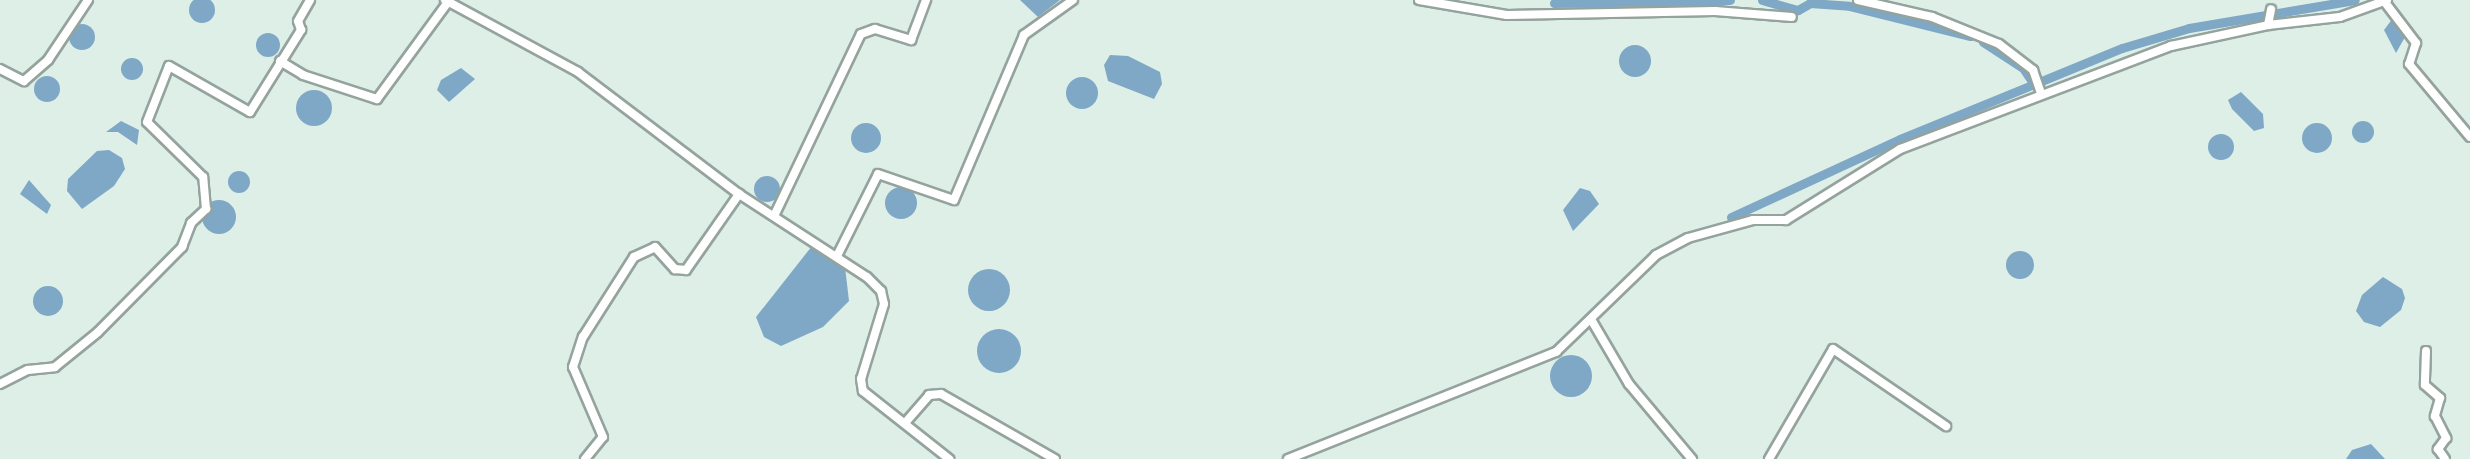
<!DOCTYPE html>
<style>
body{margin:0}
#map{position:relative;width:2470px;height:459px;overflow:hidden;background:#deefe8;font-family:Literata,serif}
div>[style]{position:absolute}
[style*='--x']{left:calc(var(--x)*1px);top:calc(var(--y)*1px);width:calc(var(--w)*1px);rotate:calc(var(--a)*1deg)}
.water>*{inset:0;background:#7ea8c5}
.round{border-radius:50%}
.canal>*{height:9px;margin:-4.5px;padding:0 4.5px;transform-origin:4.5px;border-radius:4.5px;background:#7ea8c5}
.roads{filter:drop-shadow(2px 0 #94a39d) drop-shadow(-2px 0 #94a39d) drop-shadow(0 2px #94a39d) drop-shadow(0 -2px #94a39d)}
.street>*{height:8px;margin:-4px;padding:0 4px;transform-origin:4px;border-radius:4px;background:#fff}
span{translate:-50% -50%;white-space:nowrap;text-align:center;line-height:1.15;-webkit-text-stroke:6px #ecfcf6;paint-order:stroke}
</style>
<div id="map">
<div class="water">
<i class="round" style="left:189px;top:-3px;width:26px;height:26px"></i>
<i style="clip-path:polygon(1020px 0,1060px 0,1038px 17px)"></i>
<i style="clip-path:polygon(2393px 18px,2405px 37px,2396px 53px,2384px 30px)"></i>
<i class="round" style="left:69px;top:24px;width:26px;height:26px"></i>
<i class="round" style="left:256px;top:33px;width:24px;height:24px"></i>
<i class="round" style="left:1619px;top:45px;width:32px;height:32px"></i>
<i style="clip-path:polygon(1110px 55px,1128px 56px,1160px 72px,1162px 84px,1154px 99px,1108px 81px,1104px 65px)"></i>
<i class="round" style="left:121px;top:58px;width:22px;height:22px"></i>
<i style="clip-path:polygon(461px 68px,475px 79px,449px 102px,437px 90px,441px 80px)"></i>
<i class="round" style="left:34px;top:76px;width:26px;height:26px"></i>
<i class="round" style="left:1066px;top:77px;width:32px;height:32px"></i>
<i class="round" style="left:296px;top:90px;width:36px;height:36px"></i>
<i style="clip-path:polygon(2241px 92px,2263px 114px,2264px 128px,2254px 131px,2232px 109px,2228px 100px)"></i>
<i class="round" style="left:2352px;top:121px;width:22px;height:22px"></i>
<i style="clip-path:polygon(121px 121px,139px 130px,137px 145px,118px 132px,106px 132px)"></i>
<i class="round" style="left:851px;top:123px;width:30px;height:30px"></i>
<i class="round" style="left:2302px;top:123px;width:30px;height:30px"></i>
<i class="round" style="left:2208px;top:134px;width:26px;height:26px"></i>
<i style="clip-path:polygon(109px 150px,122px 158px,125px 169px,114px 186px,82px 209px,67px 191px,68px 179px,97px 151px)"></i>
<i class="round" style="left:228px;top:171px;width:22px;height:22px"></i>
<i class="round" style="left:754px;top:176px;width:26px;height:26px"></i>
<i style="clip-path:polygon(29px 180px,51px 205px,47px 214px,20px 194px)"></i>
<i class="round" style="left:885px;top:187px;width:32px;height:32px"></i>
<i style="clip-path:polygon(1580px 188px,1590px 191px,1599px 204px,1573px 231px,1563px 210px)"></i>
<i class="round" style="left:202px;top:200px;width:34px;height:34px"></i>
<i style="clip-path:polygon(812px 246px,845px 267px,849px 301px,823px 327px,781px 346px,764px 337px,756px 317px)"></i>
<i class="round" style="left:2006px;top:251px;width:28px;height:28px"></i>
<i class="round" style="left:968px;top:269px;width:42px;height:42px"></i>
<i style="clip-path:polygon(2383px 277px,2402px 289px,2405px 298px,2401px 310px,2380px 327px,2364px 322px,2356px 311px,2362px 295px)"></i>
<i class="round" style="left:33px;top:286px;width:30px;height:30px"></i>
<i class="round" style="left:977px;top:329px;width:44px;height:44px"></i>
<i class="round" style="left:1550px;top:355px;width:42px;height:42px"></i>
<i style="clip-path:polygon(2371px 444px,2385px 459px,2346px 459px,2352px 450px)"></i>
</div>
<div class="canal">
<i style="--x:1762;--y:0;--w:37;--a:16"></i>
<i style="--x:1798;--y:10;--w:14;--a:-30"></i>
<i style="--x:1810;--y:3;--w:39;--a:4"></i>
<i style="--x:1849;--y:6;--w:125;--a:13.9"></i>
<i style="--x:1554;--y:3;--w:176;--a:-1"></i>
<i style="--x:1983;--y:42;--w:48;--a:33"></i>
<i style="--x:2023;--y:68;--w:18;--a:56"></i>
<i style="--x:1731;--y:217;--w:186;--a:-24.8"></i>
<i style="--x:1900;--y:139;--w:240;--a:-22.3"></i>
<i style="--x:2122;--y:48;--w:70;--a:-16.6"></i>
<i style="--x:2189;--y:28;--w:168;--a:-9.6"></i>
</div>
<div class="roads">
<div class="street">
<i style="--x:445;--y:0;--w:151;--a:28.4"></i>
<i style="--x:578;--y:72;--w:202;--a:37.2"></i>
<i style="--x:739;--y:194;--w:153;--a:33"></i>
<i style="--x:867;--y:277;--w:20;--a:45"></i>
<i style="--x:881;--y:291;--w:13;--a:77"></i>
<i style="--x:884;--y:304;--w:78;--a:107"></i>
<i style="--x:861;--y:379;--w:12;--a:81"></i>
<i style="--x:863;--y:391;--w:110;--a:38.3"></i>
<i style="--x:1419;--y:0;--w:89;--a:9.7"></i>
<i style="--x:1507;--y:15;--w:208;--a:-1.1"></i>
<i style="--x:1715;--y:11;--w:77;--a:4.5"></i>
<i style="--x:1858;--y:0;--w:76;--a:12.9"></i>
<i style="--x:1932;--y:17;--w:72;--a:21.9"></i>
<i style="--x:1999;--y:44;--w:43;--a:37.4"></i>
<i style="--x:2033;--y:70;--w:24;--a:71"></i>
<i style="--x:2384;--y:1;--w:53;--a:52.7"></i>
<i style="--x:2416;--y:43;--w:22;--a:108"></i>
<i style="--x:2409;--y:64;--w:95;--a:50.1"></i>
<i style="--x:2268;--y:25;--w:16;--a:-79"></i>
<i style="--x:280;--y:61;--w:27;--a:31"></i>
<i style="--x:303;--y:75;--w:78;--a:18"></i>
<i style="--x:377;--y:99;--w:120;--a:-53.8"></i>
<i style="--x:0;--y:69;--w:27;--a:27"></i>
<i style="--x:24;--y:81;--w:32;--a:-41"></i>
<i style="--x:48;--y:60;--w:72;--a:-56.3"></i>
<i style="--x:775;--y:214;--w:199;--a:-64.5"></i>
<i style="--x:861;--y:34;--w:15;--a:-20"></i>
<i style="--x:875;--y:29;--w:38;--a:17"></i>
<i style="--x:911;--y:40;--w:43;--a:-69.4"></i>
<i style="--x:838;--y:254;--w:89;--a:-63.4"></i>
<i style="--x:878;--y:174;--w:80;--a:18.9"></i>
<i style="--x:954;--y:200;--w:179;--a:-67"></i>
<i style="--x:1024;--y:35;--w:60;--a:-35.5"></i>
<i style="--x:1592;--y:321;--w:73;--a:59.6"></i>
<i style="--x:1629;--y:384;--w:98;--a:50"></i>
<i style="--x:2426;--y:351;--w:34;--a:92"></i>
<i style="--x:2425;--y:385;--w:20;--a:41"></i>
<i style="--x:2440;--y:398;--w:19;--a:106"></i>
<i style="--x:2435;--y:416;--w:25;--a:63"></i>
<i style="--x:2446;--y:438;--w:14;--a:126"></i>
<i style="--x:2438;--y:449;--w:12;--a:55"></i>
<i style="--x:0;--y:384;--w:31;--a:-27"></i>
<i style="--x:28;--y:370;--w:27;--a:-6"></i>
<i style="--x:55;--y:367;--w:55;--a:-39.1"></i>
<i style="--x:98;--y:332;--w:120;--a:-45.3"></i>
<i style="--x:182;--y:247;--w:26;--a:-69"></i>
<i style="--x:191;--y:223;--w:21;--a:-43"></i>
<i style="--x:206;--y:209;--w:32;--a:-95"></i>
<i style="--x:203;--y:177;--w:78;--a:-135.5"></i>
<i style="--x:147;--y:122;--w:60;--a:-68.6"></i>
<i style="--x:169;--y:66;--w:93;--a:29.6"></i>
<i style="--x:250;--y:112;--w:97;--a:-58.1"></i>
<i style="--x:301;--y:30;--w:9;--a:-108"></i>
<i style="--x:298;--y:21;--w:24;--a:-60"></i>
<i style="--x:905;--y:423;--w:37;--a:-49"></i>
<i style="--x:929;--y:395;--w:12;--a:-5"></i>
<i style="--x:941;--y:394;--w:131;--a:29.7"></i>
<i style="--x:585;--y:459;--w:28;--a:-51"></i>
<i style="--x:603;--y:437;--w:76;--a:-113.2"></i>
<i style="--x:573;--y:367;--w:32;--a:-72"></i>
<i style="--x:583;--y:337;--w:95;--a:-57.5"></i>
<i style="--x:634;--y:257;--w:23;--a:-25"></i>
<i style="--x:655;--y:247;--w:30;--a:48"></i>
<i style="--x:675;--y:269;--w:11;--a:5"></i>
<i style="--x:686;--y:270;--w:93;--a:-55.1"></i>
<i style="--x:1288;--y:459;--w:289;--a:-21.8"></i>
<i style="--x:1556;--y:352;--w:139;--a:-44.1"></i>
<i style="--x:1656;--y:255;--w:36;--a:-28"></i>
<i style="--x:1688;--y:238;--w:67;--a:-15.5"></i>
<i style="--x:1753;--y:220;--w:33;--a:0"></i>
<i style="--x:1786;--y:220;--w:134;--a:-31.9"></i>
<i style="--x:1900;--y:149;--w:290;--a:-20.8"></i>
<i style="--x:2171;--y:46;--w:99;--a:-12.2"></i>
<i style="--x:2268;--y:25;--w:72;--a:-6.3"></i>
<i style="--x:2340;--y:17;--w:50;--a:-19.9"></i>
<i style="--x:1769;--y:459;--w:127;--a:-59.8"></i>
<i style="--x:1833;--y:349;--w:137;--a:34.3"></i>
</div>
</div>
</div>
